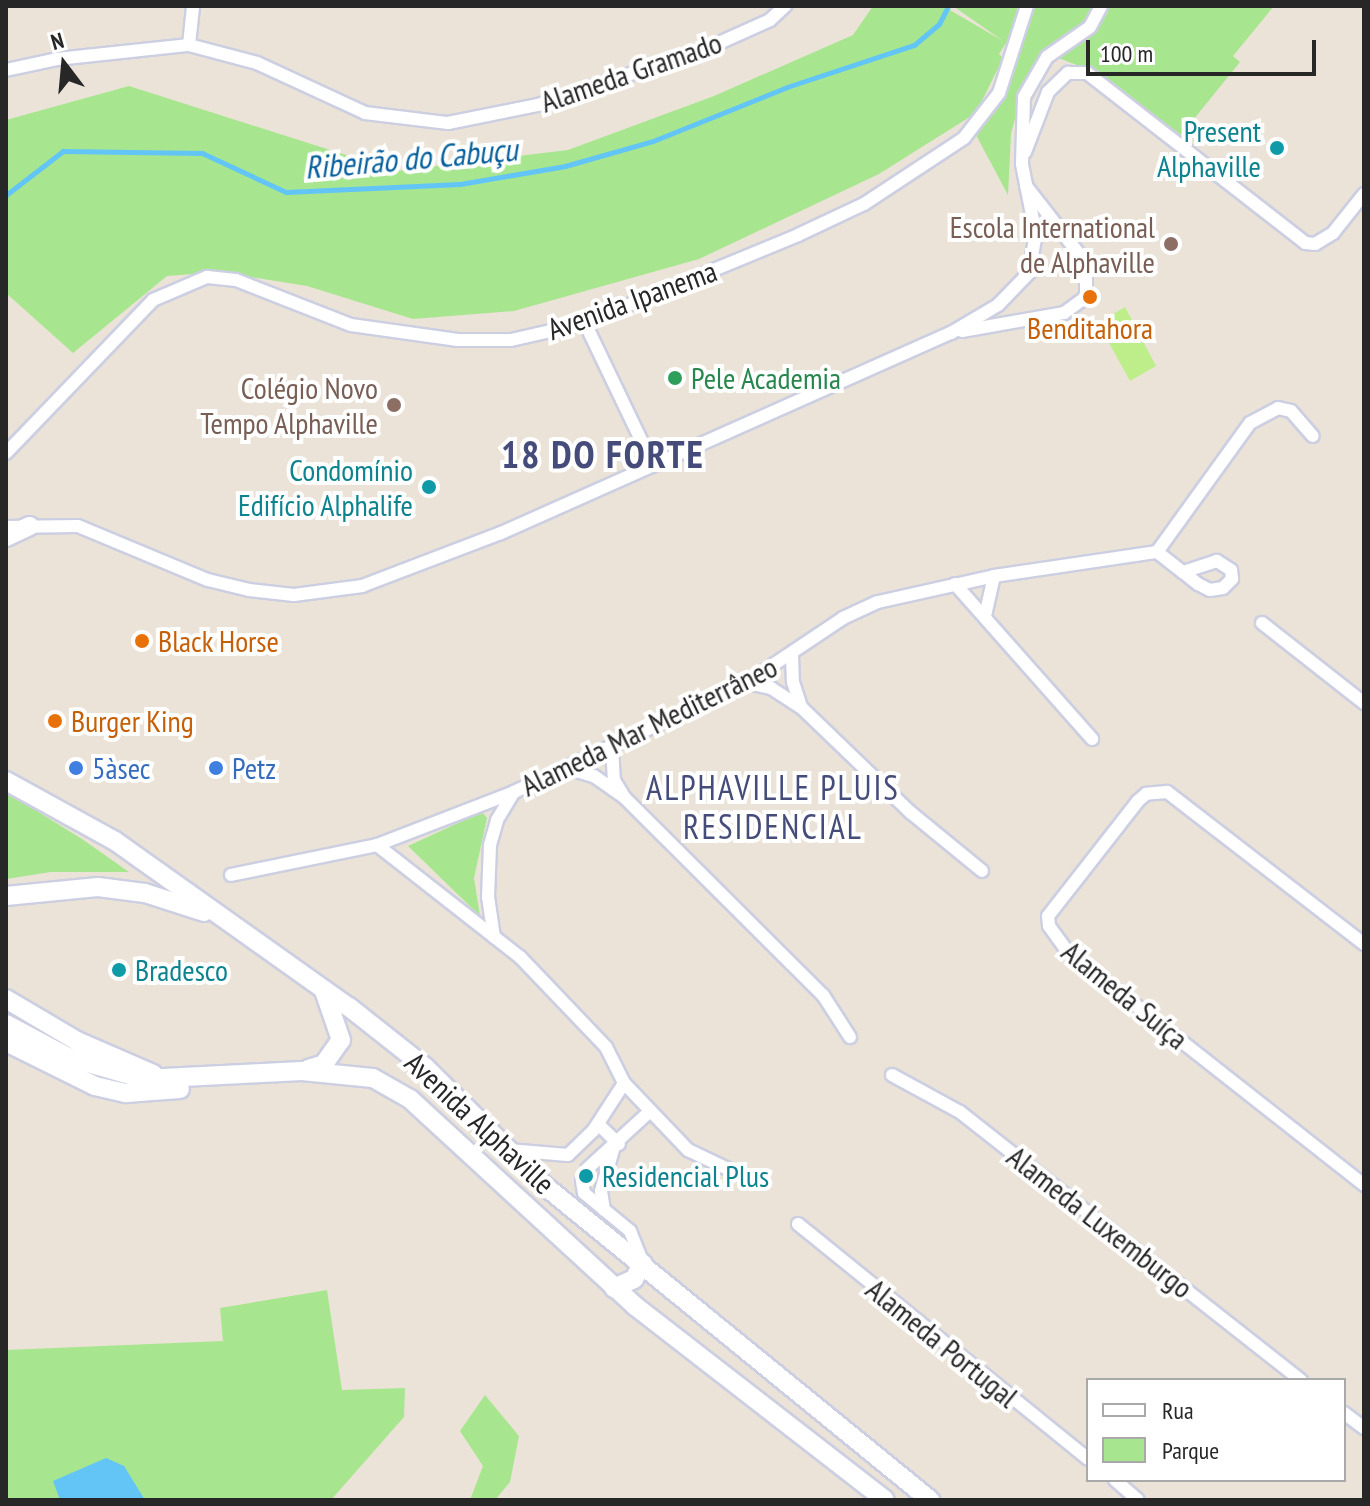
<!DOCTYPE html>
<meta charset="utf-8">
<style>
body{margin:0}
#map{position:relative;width:1370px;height:1506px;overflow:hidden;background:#ebe3d7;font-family:"PT Sans Narrow",sans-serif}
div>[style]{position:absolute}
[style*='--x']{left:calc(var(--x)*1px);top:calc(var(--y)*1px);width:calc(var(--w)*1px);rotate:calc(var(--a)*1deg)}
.green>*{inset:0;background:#a7e68f}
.pitch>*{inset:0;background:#bdee8a}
.water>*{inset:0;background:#62c5f5}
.stream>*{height:5px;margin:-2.5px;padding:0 2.5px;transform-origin:2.5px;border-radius:2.5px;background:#62c5f5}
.roads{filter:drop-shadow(2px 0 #cccfe1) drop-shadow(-2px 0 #cccfe1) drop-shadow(0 2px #cccfe1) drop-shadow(0 -2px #cccfe1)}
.street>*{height:12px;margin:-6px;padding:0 6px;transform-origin:6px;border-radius:6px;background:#fff}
.secondary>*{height:18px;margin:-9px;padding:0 9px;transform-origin:9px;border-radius:9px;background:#fff}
.dots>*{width:22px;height:22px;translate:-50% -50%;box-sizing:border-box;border:4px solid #fff;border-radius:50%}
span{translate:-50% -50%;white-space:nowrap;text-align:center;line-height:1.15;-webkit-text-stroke:8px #fff;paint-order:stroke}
.street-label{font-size:30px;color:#272727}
.culture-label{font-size:30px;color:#0d838f}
.right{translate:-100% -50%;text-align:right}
.left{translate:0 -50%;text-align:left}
.education-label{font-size:30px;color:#785e54}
.food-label{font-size:30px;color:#c56008}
.leisure-label{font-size:30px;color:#27864d}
.shop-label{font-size:30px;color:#366cbe}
.water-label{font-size:32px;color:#065f9c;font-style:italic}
.quarter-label{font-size:34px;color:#454c79;letter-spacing:2px}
.district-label{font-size:38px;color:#454c79;font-weight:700;letter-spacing:2px}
.frame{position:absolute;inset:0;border:8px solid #272727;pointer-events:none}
.legend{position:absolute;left:1086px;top:1378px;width:260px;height:104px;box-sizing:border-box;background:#fff;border:2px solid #a9a9a9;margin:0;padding:10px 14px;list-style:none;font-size:24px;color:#272727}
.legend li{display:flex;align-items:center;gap:16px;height:40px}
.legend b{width:40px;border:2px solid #a9a9a9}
.north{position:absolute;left:24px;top:24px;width:80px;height:80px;-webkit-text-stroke:6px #fff;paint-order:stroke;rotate:344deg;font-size:22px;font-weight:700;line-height:32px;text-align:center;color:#272727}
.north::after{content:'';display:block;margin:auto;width:28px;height:36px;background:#272727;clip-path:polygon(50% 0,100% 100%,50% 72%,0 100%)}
.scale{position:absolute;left:1086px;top:40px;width:230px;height:36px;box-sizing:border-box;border:4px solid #272727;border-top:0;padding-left:10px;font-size:24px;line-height:28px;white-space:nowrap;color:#272727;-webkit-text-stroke:6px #fff;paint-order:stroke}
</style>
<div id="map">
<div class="green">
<i style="clip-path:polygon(873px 6px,943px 6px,1003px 41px,953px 6px,1020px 6px,1010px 45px,1006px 43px,999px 54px,1003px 58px,976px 113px,879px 174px,699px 259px,514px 311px,413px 319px,307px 286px,219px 272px,167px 276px,73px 353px,6px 293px,6px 120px,129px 86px,396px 171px,568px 150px,714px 96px,853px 35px)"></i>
<i style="clip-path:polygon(1033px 6px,1096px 6px,1088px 22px,1034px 64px,1024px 84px,1011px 134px,1008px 195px,976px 135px,1006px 95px)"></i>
<i style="clip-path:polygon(1107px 6px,1274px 6px,1233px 56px,1240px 62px,1181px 135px,1100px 74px,1056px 57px,1083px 39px,1108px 13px)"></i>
<i style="clip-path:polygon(6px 792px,82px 839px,129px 872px,51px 872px,6px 879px)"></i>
<i style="clip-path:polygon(482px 812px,487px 818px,474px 878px,480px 916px,408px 846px)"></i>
<i style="clip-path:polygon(327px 1290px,342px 1390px,405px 1388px,404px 1417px,331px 1500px,6px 1500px,6px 1350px,223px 1341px,220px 1308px)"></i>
<i style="clip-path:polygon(485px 1395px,519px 1436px,510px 1482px,495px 1500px,470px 1500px,483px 1466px,460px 1431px)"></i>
</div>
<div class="pitch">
<i style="clip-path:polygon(1125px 307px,1156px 366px,1130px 381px,1098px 323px)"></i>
</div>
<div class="water">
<i style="clip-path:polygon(106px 1458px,124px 1466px,145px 1500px,60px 1500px,53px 1481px)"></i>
</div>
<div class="stream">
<i style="--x:6;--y:195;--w:72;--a:-37.7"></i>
<i style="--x:63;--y:151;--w:139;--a:0.8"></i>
<i style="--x:202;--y:153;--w:93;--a:24.9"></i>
<i style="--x:286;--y:192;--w:174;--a:-2.6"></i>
<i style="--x:460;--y:184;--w:107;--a:-9.7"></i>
<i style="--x:565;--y:166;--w:91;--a:-15.9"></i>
<i style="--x:653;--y:141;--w:144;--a:-21.9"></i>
<i style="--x:787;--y:87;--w:134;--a:-18.3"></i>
<i style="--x:914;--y:45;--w:33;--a:-40"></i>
<i style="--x:939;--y:24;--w:20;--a:-63"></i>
</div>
<div class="roads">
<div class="street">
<i style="--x:189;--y:45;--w:39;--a:-84"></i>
<i style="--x:6;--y:70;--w:52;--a:-12.2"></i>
<i style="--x:57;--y:59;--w:133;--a:-6.1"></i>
<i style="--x:189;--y:45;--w:70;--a:14.8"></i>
<i style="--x:257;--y:63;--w:119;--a:24.8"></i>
<i style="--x:365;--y:113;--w:84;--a:6.9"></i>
<i style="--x:448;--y:123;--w:92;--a:-11.3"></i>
<i style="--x:538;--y:105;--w:182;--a:-18.6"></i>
<i style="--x:710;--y:47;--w:66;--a:-24.2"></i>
<i style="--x:770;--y:20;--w:21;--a:-43"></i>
<i style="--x:1025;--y:152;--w:64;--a:-69"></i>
<i style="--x:1048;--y:92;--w:28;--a:-44"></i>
<i style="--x:1068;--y:73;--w:19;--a:0"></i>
<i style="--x:1087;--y:73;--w:276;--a:37.9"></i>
<i style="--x:1305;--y:243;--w:10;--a:6"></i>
<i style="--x:1315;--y:244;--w:21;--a:-31"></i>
<i style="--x:1333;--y:233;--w:50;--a:-51.5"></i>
<i style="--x:585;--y:323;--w:157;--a:64.4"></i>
<i style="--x:962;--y:331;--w:104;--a:-10"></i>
<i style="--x:1064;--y:313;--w:27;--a:-36"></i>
<i style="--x:1086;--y:297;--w:26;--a:-90"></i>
<i style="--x:1086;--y:271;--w:18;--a:-112"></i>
<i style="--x:1079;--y:254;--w:86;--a:-127.9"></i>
<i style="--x:6;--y:453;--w:212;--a:-46.1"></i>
<i style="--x:153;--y:300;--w:59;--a:-23.1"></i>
<i style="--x:207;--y:277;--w:29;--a:6"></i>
<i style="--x:236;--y:280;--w:123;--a:21.4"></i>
<i style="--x:351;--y:325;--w:108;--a:8"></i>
<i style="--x:458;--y:340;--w:53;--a:0"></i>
<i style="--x:511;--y:340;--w:76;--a:-12.9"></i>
<i style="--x:585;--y:323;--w:230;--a:-22.4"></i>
<i style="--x:798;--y:235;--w:73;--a:-25.2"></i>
<i style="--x:864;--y:204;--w:120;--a:-33.4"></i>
<i style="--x:964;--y:138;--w:57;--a:-52.1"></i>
<i style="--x:999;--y:93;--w:91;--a:-72.2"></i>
<i style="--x:6;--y:527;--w:72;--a:-0.8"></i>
<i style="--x:78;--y:526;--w:141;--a:22.6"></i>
<i style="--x:208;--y:580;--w:42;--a:13.7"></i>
<i style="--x:249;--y:590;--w:45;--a:6.3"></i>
<i style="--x:294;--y:595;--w:69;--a:-7.5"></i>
<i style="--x:362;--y:586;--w:149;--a:-20.9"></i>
<i style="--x:501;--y:533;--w:492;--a:-24"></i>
<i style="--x:951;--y:333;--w:55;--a:-30.8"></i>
<i style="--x:998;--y:305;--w:45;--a:-45.9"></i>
<i style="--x:1029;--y:273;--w:39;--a:-80"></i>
<i style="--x:1036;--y:235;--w:72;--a:-101.2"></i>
<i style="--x:1022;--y:164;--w:67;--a:-88.3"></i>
<i style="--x:1024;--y:97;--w:46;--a:-60.1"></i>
<i style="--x:1047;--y:57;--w:52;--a:-34.9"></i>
<i style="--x:1090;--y:27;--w:24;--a:-62"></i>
<i style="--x:1157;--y:552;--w:33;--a:38"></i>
<i style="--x:1183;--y:572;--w:19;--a:39"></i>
<i style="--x:1198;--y:584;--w:13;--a:27"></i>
<i style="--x:1210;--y:590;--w:13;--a:-9"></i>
<i style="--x:1223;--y:588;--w:13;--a:-45"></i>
<i style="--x:1232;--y:579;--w:9;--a:-96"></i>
<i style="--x:1231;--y:570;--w:17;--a:-147"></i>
<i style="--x:1217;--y:561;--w:36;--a:162"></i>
<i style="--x:955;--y:584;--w:207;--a:48.5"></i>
<i style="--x:985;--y:616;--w:41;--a:-77.3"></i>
<i style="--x:1262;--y:623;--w:130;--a:38.1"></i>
<i style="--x:792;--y:655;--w:27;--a:88"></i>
<i style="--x:793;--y:682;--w:25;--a:72"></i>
<i style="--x:747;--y:683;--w:25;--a:12"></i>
<i style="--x:771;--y:688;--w:38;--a:33"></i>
<i style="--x:803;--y:709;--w:149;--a:43.9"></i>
<i style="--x:910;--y:812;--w:93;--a:39.3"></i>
<i style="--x:612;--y:745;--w:35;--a:87"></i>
<i style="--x:614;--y:780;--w:17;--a:59"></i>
<i style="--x:567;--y:768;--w:28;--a:17"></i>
<i style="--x:594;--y:776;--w:38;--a:35"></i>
<i style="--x:625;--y:798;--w:279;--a:44.9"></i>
<i style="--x:823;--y:995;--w:50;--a:57.3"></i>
<i style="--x:377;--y:845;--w:182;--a:38.1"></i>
<i style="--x:520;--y:957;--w:124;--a:46.3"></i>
<i style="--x:606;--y:1047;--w:40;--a:63.4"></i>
<i style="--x:624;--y:1083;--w:93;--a:46.3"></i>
<i style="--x:688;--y:1150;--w:65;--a:25.4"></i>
<i style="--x:231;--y:875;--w:149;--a:-11.6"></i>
<i style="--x:377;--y:845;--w:147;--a:-21.1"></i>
<i style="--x:514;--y:792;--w:256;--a:-25.2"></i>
<i style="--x:746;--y:683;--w:117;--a:-33.8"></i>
<i style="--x:843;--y:618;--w:38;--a:-25"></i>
<i style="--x:878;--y:602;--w:119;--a:-12.6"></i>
<i style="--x:994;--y:576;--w:165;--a:-8.4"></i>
<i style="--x:1157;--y:552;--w:159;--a:-54.2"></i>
<i style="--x:1250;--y:423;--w:32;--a:-28"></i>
<i style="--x:1278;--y:408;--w:13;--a:13"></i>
<i style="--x:1291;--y:411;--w:33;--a:49"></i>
<i style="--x:494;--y:937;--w:40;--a:-98.5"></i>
<i style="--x:488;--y:897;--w:52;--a:-87.8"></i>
<i style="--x:490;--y:845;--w:26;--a:-74"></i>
<i style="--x:497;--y:820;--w:33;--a:-59"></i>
<i style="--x:1364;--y:944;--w:249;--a:-142.3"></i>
<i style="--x:1167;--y:792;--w:21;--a:175"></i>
<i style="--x:1146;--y:794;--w:11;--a:139"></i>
<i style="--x:1138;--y:801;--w:146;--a:128"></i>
<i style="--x:1048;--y:916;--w:10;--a:84"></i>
<i style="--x:1049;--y:926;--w:32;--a:54"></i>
<i style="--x:1068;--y:952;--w:377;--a:38.2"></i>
<i style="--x:892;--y:1075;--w:77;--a:28.6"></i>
<i style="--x:960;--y:1112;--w:434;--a:38.2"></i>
<i style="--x:598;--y:1124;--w:29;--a:44"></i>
<i style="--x:508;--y:1150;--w:60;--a:4.8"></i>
<i style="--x:568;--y:1155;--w:35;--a:-44"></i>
<i style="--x:593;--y:1131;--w:57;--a:-57.1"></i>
<i style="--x:587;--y:1169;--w:83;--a:-42.6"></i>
<i style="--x:582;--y:1181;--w:12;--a:81"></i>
<i style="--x:584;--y:1193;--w:60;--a:39.6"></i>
<i style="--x:630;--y:1231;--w:35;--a:68"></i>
<i style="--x:604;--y:1210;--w:19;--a:-99"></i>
<i style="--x:601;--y:1191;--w:43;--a:-73.7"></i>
<i style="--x:798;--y:1224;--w:373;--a:39"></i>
<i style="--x:1344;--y:1413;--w:25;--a:37"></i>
<i style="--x:1115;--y:1480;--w:30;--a:41"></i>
</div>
<div class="secondary">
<i style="--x:6;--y:537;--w:26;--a:-25"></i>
<i style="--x:6;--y:781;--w:124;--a:28.8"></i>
<i style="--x:115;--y:841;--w:287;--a:35.4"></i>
<i style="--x:349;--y:1007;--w:97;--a:38.3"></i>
<i style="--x:425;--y:1067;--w:169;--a:44.8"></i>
<i style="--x:545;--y:1186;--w:497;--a:39.2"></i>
<i style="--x:6;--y:896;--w:92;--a:-5.6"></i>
<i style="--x:98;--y:887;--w:47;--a:7.3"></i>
<i style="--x:145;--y:893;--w:62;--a:17.9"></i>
<i style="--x:6;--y:999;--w:82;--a:30.6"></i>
<i style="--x:77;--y:1041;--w:83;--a:23.5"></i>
<i style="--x:6;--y:1024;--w:70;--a:28"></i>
<i style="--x:68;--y:1057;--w:78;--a:16.3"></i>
<i style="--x:143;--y:1079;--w:159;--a:-2.9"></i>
<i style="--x:302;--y:1071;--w:71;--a:5.6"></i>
<i style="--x:373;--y:1078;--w:43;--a:29.6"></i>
<i style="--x:410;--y:1099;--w:306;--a:42.6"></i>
<i style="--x:635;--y:1306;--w:316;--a:37.8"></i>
<i style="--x:6;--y:1042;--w:99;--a:26.3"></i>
<i style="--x:95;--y:1086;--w:32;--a:13"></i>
<i style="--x:126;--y:1093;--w:54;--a:-4.2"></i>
<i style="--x:308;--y:1069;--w:17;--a:-17"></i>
<i style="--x:324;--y:1064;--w:29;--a:-55"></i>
<i style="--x:341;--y:1040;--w:52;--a:-109.1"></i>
<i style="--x:614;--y:1288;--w:22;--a:-24"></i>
<i style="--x:634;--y:1279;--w:18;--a:-61"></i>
</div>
</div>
<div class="dots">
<i style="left:1277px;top:148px;background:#0f9aa8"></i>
<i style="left:1171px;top:244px;background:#8d6e63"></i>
<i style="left:1090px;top:297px;background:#e8710a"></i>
<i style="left:675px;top:378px;background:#2e9e5b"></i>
<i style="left:394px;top:405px;background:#8d6e63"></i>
<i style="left:429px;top:487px;background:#0f9aa8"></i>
<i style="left:142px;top:641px;background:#e8710a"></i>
<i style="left:55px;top:721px;background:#e8710a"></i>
<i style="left:76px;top:768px;background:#3f7fe0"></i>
<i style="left:216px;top:768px;background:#3f7fe0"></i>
<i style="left:119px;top:970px;background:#0f9aa8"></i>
<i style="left:586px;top:1176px;background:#0f9aa8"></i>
</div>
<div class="street-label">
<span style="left:631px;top:72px;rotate:-19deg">Alameda Gramado</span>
<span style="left:632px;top:300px;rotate:-20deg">Avenida Ipanema</span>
<span style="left:649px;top:726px;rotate:-26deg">Alameda Mar Mediterrâneo</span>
<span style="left:1125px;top:995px;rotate:39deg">Alameda Suíça</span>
<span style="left:480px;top:1123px;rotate:43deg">Avenida Alphaville</span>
<span style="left:1100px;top:1222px;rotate:38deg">Alameda Luxemburgo</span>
<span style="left:942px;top:1343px;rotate:39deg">Alameda Portugal</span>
</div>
<div class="culture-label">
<span class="right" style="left:1261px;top:148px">Present<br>Alphaville</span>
<span class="right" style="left:413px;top:487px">Condomínio<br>Edifício Alphalife</span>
<span class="left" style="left:135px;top:970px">Bradesco</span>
<span class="left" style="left:602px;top:1176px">Residencial Plus</span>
</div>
<div class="education-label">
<span class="right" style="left:1155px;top:244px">Escola International<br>de Alphaville</span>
<span class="right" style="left:378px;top:405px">Colégio Novo<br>Tempo Alphaville</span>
</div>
<div class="food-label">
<span style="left:1090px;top:328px">Benditahora</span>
<span class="left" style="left:158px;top:641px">Black Horse</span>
<span class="left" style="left:71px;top:721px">Burger King</span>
</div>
<div class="leisure-label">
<span class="left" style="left:691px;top:378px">Pele Academia</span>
</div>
<div class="shop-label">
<span class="left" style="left:92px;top:768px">5àsec</span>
<span class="left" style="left:232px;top:768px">Petz</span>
</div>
<div class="water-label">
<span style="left:411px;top:158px;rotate:-5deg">Ribeirão do Cabuçu</span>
</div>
<div class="quarter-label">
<span style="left:773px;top:807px">ALPHAVILLE PLUIS<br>RESIDENCIAL</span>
</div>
<div class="district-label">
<span style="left:603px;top:454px">18 DO FORTE</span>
</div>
<div class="frame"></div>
<ul class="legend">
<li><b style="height:10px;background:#fff"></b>Rua</li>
<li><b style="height:22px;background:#a7e68f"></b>Parque</li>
</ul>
<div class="north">N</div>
<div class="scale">100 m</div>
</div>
